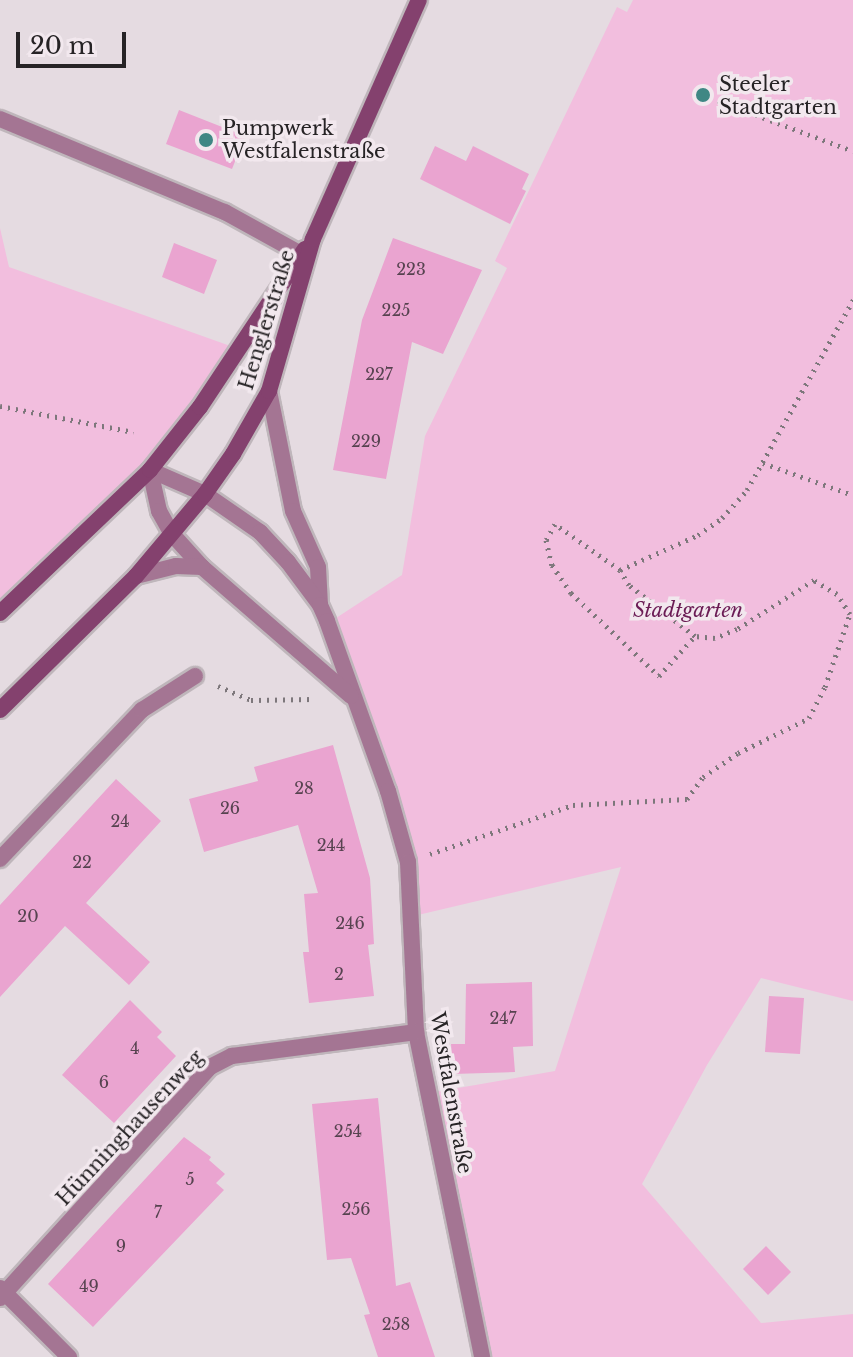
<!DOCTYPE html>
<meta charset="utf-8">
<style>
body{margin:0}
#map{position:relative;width:853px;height:1357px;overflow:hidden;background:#e5dbe1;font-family:"Libre Baskerville",serif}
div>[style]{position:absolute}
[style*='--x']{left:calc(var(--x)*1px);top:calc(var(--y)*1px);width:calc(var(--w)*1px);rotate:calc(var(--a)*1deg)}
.green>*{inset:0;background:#f2bede}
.building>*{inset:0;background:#eaa4d0}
.path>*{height:5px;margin-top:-2.5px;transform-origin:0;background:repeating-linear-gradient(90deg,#7d777b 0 2px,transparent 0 8px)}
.roads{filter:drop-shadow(2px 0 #bfb6bb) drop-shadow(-2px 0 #bfb6bb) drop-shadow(0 2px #bfb6bb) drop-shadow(0 -2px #bfb6bb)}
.lane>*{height:16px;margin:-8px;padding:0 8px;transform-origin:8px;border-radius:8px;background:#a47593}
.street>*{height:16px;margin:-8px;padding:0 8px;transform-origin:8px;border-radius:8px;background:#a47593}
.secondary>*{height:16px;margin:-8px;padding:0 8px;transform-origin:8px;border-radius:8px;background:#84416e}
.dots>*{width:22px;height:22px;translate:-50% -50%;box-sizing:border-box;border:4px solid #f2e8ee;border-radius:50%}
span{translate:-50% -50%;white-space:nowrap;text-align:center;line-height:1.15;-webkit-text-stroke:7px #f2e8ee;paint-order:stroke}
.number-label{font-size:16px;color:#574350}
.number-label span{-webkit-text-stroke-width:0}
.poi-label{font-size:20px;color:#262325}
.left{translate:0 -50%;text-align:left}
.street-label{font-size:20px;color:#262325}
.park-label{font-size:20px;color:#6b1c55;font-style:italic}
.scale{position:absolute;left:16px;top:32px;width:110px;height:36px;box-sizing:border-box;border:4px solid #262325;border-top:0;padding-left:10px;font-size:24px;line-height:28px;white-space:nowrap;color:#262325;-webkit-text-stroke:6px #f2e8ee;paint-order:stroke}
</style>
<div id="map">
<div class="green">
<i style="clip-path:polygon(633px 0,853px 0,853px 1001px,761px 978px,707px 1065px,642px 1184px,761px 1323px,853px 1314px,853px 1357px,489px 1357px,435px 1092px,555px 1071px,621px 867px,418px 915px,333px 620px,402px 575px,425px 436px,507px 268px,495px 261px,617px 7px,627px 12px)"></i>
<i style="clip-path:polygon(0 228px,9px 267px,236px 348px,170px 440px,0 608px)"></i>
</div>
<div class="building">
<i style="clip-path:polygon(179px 110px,245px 136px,232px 169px,166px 144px)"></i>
<i style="clip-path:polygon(435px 146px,466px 161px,473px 146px,529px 174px,522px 189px,526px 191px,510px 224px,420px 179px)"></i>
<i style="clip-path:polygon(393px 238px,482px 270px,443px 354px,412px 342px,386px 479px,333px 470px,362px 320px)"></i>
<i style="clip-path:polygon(174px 243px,217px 260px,204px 294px,162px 277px)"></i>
<i style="clip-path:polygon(333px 745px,370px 878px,374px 944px,368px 945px,374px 996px,309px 1003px,303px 952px,309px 952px,304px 894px,318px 893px,298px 825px,204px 852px,189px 799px,258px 781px,254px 767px)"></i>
<i style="clip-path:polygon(116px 779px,161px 821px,86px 903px,150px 962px,129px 985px,65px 926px,0 997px,0 905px)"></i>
<i style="clip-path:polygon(532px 982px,533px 1046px,513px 1047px,515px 1072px,453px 1074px,451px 1044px,465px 1044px,466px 984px)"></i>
<i style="clip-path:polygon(769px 996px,804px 998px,800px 1054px,765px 1052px)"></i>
<i style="clip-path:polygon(130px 1000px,162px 1032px,157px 1037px,176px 1056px,114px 1123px,62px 1075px)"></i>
<i style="clip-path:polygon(378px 1098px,396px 1286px,410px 1282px,435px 1357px,378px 1357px,364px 1315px,370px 1314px,351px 1258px,327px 1260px,312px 1104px)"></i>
<i style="clip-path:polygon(184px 1137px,211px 1157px,209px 1160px,225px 1174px,216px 1183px,224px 1190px,93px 1327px,48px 1284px)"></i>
<i style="clip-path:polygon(766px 1246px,791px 1272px,768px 1295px,743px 1269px)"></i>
</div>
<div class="path">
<i style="--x:703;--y:95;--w:160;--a:20.5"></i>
<i style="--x:0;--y:406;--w:136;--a:11"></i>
<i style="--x:763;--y:463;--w:96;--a:19.6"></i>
<i style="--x:620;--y:570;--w:80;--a:-144.7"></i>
<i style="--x:555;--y:524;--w:18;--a:119"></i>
<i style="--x:546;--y:540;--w:26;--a:77"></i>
<i style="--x:552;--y:565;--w:34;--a:56"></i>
<i style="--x:571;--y:593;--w:121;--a:43.3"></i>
<i style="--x:659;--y:676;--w:54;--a:-48"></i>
<i style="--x:218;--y:686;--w:36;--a:23"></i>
<i style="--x:251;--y:700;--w:62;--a:-0.9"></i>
<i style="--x:430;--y:854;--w:151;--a:-18.9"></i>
<i style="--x:573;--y:805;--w:114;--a:-3"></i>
<i style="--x:687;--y:799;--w:27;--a:-54"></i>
<i style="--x:703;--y:777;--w:42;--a:-34.4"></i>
<i style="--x:738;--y:753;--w:79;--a:-26.2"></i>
<i style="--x:809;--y:718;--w:35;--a:-63"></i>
<i style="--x:825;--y:687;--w:77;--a:-71.1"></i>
<i style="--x:850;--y:614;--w:24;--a:-123"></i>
<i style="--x:837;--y:594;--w:27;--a:-149"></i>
<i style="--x:814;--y:580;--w:91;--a:147.5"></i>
<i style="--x:737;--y:629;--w:24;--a:158"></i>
<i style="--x:715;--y:638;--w:20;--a:-174"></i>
<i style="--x:695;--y:636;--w:83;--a:-142.3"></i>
<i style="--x:629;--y:585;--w:17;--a:-121"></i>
<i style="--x:620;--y:570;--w:85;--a:-24.2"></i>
<i style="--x:698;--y:535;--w:29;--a:-35"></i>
<i style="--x:722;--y:518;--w:38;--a:-48"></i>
<i style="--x:747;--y:490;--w:218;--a:-60.8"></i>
</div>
<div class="roads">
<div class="lane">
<i style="--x:0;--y:119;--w:243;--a:22.5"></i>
<i style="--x:225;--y:212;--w:87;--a:28.9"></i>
</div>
<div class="street">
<i style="--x:269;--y:391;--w:122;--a:78.7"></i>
<i style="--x:293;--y:511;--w:61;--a:65.9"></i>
<i style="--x:318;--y:567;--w:36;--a:87"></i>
<i style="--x:150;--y:470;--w:60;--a:23.6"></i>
<i style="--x:205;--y:494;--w:67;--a:34.6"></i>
<i style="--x:260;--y:532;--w:41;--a:47"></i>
<i style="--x:288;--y:562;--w:54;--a:53.3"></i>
<i style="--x:320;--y:605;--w:17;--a:66"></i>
<i style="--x:327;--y:621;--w:181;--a:70.3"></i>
<i style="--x:388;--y:791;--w:74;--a:74.3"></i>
<i style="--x:408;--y:862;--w:170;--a:87.3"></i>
<i style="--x:416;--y:1032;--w:332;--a:78.5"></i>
<i style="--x:150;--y:470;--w:42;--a:77.6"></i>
<i style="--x:159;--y:511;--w:26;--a:61"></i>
<i style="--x:172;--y:534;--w:45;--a:47.7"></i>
<i style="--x:202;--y:567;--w:197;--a:40.9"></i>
<i style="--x:136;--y:576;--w:41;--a:-14"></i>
<i style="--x:176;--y:566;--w:26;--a:2"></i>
<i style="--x:0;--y:859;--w:206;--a:-46.4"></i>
<i style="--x:142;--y:710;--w:63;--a:-32.7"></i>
<i style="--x:0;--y:1288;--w:98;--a:45"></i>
<i style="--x:0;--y:1298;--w:312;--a:-47.7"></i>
<i style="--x:210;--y:1067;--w:25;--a:-27"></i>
<i style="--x:232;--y:1056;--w:186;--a:-7.4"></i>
</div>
<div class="secondary">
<i style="--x:0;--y:613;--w:207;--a:-43.6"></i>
<i style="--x:150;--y:470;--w:80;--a:-51.6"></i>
<i style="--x:200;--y:407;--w:190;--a:-56.4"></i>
<i style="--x:0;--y:710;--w:191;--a:-44.6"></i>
<i style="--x:136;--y:576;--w:107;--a:-49.9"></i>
<i style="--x:205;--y:494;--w:49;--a:-55"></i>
<i style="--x:233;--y:454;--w:73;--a:-60.3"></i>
<i style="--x:269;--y:391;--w:158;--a:-73.9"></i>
<i style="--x:313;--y:239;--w:261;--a:-66.1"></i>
</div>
</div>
<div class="dots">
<i style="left:703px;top:95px;background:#3f8784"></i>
<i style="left:206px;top:140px;background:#3f8784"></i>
</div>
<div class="number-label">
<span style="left:411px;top:269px">223</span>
<span style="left:396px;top:310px">225</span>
<span style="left:379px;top:374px">227</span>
<span style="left:366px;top:441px">229</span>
<span style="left:304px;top:788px">28</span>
<span style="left:230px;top:808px">26</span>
<span style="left:120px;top:821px">24</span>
<span style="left:331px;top:845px">244</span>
<span style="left:82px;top:862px">22</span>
<span style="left:28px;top:916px">20</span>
<span style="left:350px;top:923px">246</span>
<span style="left:339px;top:974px">2</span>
<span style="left:503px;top:1018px">247</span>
<span style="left:135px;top:1048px">4</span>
<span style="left:104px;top:1082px">6</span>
<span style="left:348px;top:1131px">254</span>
<span style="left:190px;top:1179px">5</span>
<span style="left:356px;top:1209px">256</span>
<span style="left:158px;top:1212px">7</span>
<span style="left:121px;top:1246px">9</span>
<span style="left:89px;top:1286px">49</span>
<span style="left:396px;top:1324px">258</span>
</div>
<div class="poi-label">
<span class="left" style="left:719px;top:96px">Steeler<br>Stadtgarten</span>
<span class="left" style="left:222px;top:140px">Pumpwerk<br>Westfalenstraße</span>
</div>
<div class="street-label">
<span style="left:267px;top:320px;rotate:-73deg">Henglerstraße</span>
<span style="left:451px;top:1093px;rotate:80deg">Westfalenstraße</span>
<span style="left:130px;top:1128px;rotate:-47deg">Hünninghausenweg</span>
</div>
<div class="park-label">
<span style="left:688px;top:610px">Stadtgarten</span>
</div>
<div class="scale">20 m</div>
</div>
